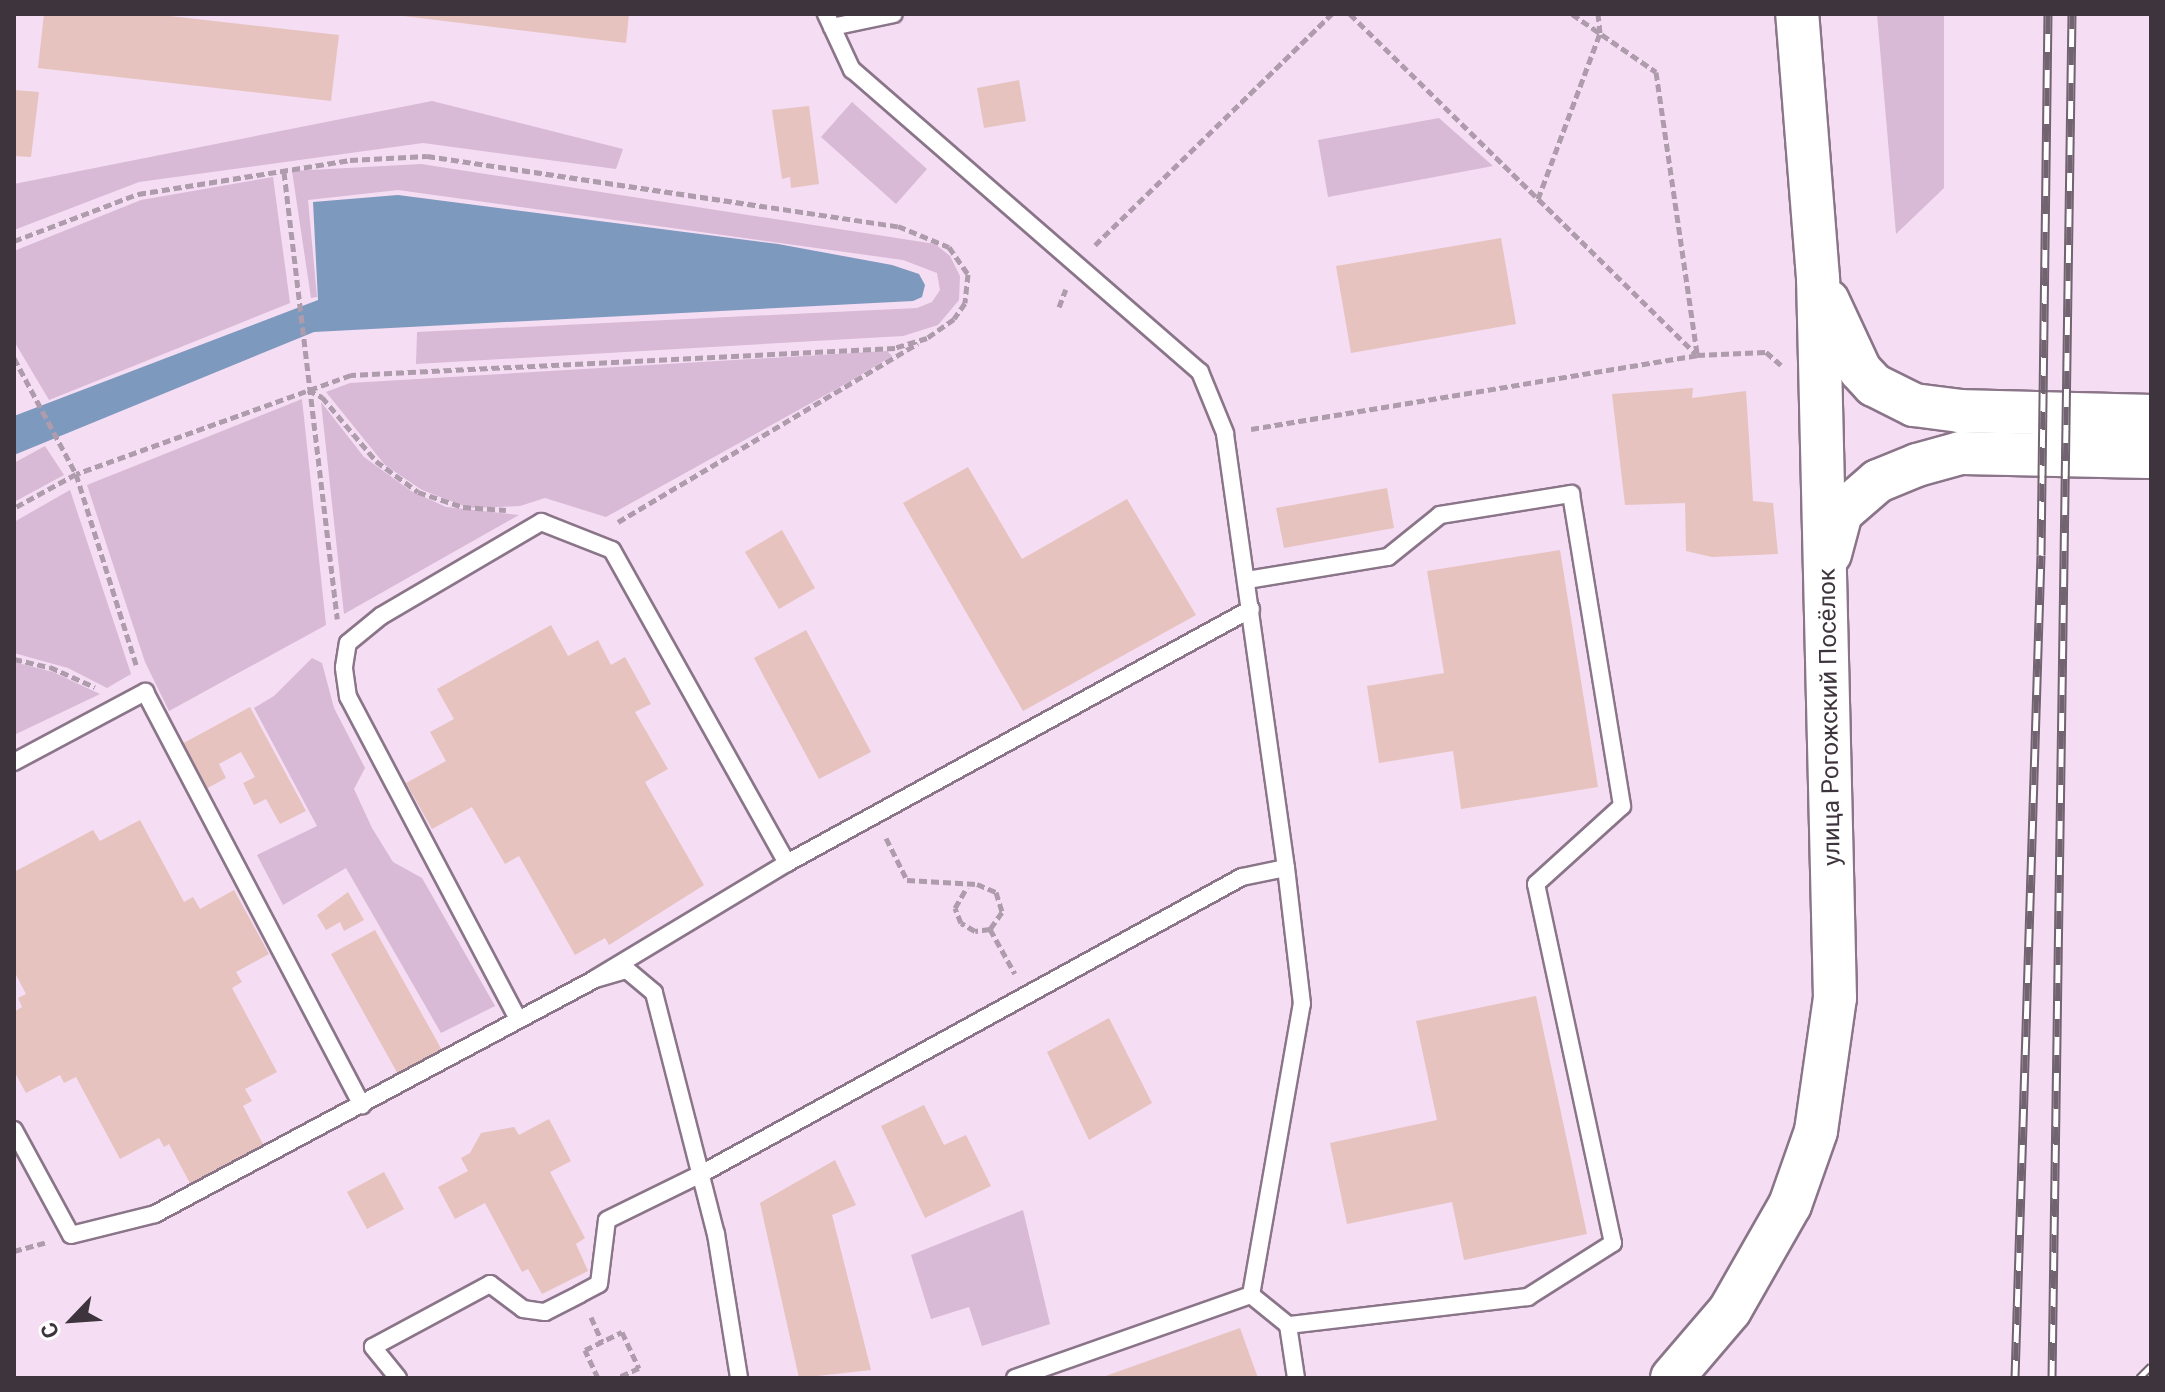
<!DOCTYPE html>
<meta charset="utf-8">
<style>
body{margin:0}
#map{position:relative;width:2165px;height:1392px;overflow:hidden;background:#f5ddf3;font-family:Roboto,sans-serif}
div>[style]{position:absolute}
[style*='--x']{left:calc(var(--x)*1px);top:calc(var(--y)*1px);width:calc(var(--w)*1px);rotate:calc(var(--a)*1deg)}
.green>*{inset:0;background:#d8b9d6}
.water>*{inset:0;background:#7d99be}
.building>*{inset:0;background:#e6c3be}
.path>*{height:5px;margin-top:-2.5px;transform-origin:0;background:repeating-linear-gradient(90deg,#ae9bac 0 8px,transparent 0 12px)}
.roads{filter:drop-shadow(2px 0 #8a7589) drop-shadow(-2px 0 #8a7589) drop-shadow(0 2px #8a7589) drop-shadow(0 -2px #8a7589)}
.lane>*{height:16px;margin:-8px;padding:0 8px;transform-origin:8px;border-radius:8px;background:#fff}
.secondary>*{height:42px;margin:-21px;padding:0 21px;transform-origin:21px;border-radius:21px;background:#fff}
.rail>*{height:9px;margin-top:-4.5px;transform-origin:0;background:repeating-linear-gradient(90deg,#fff 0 18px,#71636f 0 36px);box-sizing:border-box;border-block:2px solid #71636f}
span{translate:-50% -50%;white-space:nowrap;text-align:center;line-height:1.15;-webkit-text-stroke:7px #fff;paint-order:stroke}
.street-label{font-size:24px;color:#3e343d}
.frame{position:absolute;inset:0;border:16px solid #3e343d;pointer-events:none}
.north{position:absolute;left:32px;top:1280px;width:80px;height:80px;-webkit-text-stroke:6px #fff;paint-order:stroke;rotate:245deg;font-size:22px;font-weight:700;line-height:32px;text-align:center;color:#3e343d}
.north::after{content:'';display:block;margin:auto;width:28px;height:36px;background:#3e343d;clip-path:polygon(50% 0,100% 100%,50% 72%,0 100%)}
</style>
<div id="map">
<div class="green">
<i style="clip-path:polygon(1877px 14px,1944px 14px,1944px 188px,1896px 234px)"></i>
<i style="clip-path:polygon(432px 101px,623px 149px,616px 169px,423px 143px,139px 182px,14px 230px,14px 184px)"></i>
<i style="clip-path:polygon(852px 102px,927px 169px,896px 204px,821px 137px)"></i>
<i style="clip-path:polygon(1439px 118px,1493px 166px,1328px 197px,1318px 140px)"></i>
<i style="clip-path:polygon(421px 164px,935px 244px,950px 256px,960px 276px,959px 300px,938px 325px,903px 336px,416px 364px,417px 332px,917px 308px,932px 302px,940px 290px,937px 273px,903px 260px,398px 190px,308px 200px,317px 297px,311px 298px,292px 171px)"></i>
<i style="clip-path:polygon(273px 177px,290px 303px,49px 400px,14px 341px,14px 251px,141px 200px)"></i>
<i style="clip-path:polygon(887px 351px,892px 356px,847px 383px,606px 517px,545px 498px,520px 506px,469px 508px,422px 490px,385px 465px,326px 392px,350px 383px)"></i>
<i style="clip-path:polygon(302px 399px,326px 625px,169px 711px,145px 662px,87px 485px)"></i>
<i style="clip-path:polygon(321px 402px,364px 457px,411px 491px,446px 507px,519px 515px,344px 614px)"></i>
<i style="clip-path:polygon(45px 446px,64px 475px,14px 502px,14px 463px)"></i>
<i style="clip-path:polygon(70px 490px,131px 674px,107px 688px,68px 668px,14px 653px,14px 522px)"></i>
<i style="clip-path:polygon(312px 658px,322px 663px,334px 708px,365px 768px,354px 789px,372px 828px,393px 862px,422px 878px,495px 1006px,441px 1033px,346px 868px,283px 905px,257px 855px,317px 826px,254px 708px,274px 696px)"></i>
<i style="clip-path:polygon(14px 662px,53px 672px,100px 694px,14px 735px)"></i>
<i style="clip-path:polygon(1023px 1210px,1050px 1324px,982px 1346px,969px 1307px,931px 1319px,911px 1255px)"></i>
</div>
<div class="water">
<i style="clip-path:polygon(398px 195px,778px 244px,892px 265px,919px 274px,925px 285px,922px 297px,913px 301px,314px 332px,14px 455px,14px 416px,318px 300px,313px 202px)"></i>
</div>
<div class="building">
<i style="clip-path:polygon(44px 14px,152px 14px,339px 35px,331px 101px,38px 68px)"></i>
<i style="clip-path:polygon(387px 14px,629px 14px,626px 43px)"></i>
<i style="clip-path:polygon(1019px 80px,1026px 121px,984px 128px,977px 88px)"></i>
<i style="clip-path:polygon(14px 90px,39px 92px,31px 157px,14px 156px)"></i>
<i style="clip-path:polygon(809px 106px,819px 184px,791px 188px,790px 177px,782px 179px,772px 110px)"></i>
<i style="clip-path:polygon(1501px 238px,1516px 324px,1351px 353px,1336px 266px)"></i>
<i style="clip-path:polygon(1693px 388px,1692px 398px,1746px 391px,1753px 501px,1773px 503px,1778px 554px,1712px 557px,1686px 551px,1685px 503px,1625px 505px,1612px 394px)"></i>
<i style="clip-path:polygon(968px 467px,1022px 559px,1127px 499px,1196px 615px,1023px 711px,903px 503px)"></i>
<i style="clip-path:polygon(1387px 488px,1394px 528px,1284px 548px,1276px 508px)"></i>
<i style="clip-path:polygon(782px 530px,815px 588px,779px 609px,745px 552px)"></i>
<i style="clip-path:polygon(1560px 550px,1598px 787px,1461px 809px,1453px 751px,1379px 763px,1367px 686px,1444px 673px,1427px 571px)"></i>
<i style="clip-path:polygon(551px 625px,568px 656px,598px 640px,611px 665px,625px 657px,651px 704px,635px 712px,668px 769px,645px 782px,704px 885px,609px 945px,605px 938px,575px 955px,519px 856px,505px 864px,472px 807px,432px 829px,406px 783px,446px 761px,430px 732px,454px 719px,437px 689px)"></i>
<i style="clip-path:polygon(806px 630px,871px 752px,819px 779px,754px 658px)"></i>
<i style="clip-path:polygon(250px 707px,306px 811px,280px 824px,266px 799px,254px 805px,243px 783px,255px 777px,241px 752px,219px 764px,226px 778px,204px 790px,180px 745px)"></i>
<i style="clip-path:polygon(140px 820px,184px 902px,193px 897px,200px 909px,234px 890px,269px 954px,236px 972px,242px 982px,232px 988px,277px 1072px,245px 1089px,252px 1101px,243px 1106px,265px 1148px,192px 1187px,169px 1144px,164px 1147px,159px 1138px,120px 1159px,76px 1077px,64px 1083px,60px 1075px,26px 1093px,14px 1071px,14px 1012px,22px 1007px,18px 998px,26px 994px,14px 971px,14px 872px,93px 830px,100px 841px)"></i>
<i style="clip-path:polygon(348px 892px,364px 920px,344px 931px,340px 922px,326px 930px,317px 915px)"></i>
<i style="clip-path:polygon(375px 930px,443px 1052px,399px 1076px,331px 954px)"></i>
<i style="clip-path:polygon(1536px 996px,1587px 1234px,1464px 1260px,1452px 1202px,1347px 1224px,1330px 1143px,1437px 1120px,1416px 1021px)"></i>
<i style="clip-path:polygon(1109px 1018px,1152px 1103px,1089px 1140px,1047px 1052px)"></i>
<i style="clip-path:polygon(924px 1105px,944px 1145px,966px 1135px,991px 1186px,925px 1218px,881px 1126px)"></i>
<i style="clip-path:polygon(549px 1119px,571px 1161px,550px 1172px,585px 1238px,576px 1244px,588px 1271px,542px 1294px,528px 1269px,522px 1272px,485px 1203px,455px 1219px,438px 1187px,468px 1171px,461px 1158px,470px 1153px,481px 1133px,514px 1127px,519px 1135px)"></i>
<i style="clip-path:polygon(835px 1160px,856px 1205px,832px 1215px,871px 1370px,799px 1378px,760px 1203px)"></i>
<i style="clip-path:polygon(384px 1172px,404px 1209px,367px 1229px,347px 1192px)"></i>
<i style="clip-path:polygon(1240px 1328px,1258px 1378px,1100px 1378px)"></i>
</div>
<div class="path">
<i style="--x:1350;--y:14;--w:485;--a:44.5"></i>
<i style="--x:1572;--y:14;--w:102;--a:34.6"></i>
<i style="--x:1656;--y:72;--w:285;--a:81.7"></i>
<i style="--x:284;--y:172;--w:450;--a:83.2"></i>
<i style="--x:1538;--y:199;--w:177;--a:-69.5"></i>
<i style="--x:1600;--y:33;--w:19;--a:-96"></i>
<i style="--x:14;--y:241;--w:133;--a:-20.8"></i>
<i style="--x:138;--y:194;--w:215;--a:-9.1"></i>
<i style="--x:350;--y:160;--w:77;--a:-3"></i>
<i style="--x:427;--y:156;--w:476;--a:8.5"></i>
<i style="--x:898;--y:226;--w:55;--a:22.4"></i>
<i style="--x:949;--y:247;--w:33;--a:55"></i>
<i style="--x:968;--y:274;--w:29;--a:96"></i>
<i style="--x:965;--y:303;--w:19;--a:125"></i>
<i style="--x:954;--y:319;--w:33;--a:145"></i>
<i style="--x:927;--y:338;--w:34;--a:163"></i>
<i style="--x:895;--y:348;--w:545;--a:177.16"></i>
<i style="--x:351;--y:375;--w:292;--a:160.2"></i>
<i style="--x:76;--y:474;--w:71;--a:151.3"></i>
<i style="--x:1095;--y:245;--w:331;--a:-44.3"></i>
<i style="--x:1059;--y:307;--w:19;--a:-69"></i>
<i style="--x:14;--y:358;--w:132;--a:61.9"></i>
<i style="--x:76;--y:474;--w:203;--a:72.5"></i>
<i style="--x:308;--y:390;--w:16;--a:27"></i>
<i style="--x:322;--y:397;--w:84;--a:49.8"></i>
<i style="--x:376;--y:461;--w:52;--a:36.4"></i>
<i style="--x:418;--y:492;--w:47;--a:18.4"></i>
<i style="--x:463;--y:507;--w:43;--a:4"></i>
<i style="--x:1251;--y:429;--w:452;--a:-9.4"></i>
<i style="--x:1697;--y:355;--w:69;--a:-2.5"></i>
<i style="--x:1766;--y:352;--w:20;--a:41"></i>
<i style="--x:618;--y:522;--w:349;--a:-30.8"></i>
<i style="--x:14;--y:659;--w:37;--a:13"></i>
<i style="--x:50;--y:667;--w:49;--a:24"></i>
<i style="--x:886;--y:838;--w:47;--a:63.4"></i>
<i style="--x:907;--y:880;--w:70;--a:3.3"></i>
<i style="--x:977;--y:884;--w:21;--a:23"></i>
<i style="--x:996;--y:892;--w:21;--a:73"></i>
<i style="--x:1002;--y:912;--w:21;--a:125"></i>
<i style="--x:990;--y:929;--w:15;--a:172"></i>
<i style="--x:975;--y:931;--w:16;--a:-150"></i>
<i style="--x:961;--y:923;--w:16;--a:-112"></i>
<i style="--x:955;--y:908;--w:24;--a:-60"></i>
<i style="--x:990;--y:929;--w:51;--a:60.9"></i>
<i style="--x:14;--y:1251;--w:34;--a:-15"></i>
<i style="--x:591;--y:1317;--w:27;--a:66"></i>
<i style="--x:598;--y:1378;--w:31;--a:-115"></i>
<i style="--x:585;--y:1350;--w:41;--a:-25.9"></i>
<i style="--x:622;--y:1332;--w:40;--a:65"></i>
<i style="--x:639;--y:1368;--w:24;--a:156"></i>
</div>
<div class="roads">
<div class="lane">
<i style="--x:832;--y:27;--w:63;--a:-11.8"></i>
<i style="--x:1247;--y:580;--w:143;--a:-9.3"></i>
<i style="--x:1388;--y:557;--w:67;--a:-38.9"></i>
<i style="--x:1440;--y:515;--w:133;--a:-9.1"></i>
<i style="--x:1571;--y:494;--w:316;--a:80.7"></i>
<i style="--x:1622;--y:806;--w:116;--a:137.8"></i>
<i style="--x:1536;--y:884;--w:367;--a:77.9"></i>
<i style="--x:1613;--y:1243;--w:101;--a:147.6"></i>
<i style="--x:1528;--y:1297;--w:242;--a:173.3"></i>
<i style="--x:14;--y:762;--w:149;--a:-28.1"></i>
<i style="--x:145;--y:692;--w:467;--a:62.3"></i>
<i style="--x:787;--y:863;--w:529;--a:-28.7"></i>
<i style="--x:518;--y:1019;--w:364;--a:-117.8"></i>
<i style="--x:348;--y:697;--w:30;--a:-98"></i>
<i style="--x:344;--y:667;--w:24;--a:-81"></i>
<i style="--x:348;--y:643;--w:43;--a:-39.3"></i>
<i style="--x:381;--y:616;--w:186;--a:-30.4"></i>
<i style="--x:541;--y:522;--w:76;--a:21.5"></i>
<i style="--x:612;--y:550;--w:359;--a:60.8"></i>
<i style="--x:787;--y:863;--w:224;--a:148.9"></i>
<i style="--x:14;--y:1130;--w:119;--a:61.5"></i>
<i style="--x:71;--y:1235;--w:87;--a:-14"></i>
<i style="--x:155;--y:1214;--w:499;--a:-28.1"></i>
<i style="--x:595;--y:979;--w:33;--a:-16"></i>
<i style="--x:627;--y:970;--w:35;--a:40"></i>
<i style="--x:654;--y:993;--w:249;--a:75.6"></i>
<i style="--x:716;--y:1234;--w:146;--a:80.9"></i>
<i style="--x:1251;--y:1295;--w:295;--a:-80.1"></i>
<i style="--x:1302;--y:1004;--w:137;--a:-96.7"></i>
<i style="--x:398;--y:1378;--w:40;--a:-129"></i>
<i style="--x:373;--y:1347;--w:133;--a:-28.3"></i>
<i style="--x:490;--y:1284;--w:41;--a:37.1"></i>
<i style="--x:523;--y:1309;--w:22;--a:8"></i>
<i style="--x:545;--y:1312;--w:39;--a:-27"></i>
<i style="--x:580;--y:1294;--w:21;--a:-28"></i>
<i style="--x:599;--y:1284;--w:64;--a:-82.9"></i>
<i style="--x:607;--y:1220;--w:105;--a:-26.1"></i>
<i style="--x:701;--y:1174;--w:617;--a:-28.77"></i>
<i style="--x:1242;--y:877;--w:45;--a:-11.6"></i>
<i style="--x:1286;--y:868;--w:439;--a:-98"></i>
<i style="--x:1225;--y:433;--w:66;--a:-112.3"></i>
<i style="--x:1200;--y:372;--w:461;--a:-139"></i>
<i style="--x:852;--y:70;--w:62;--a:-114.9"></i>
<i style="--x:1015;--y:1378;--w:250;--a:-19.4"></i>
<i style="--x:1251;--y:1295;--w:48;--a:39"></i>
<i style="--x:1288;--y:1325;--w:54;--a:81.4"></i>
</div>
<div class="secondary">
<i style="--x:1828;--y:301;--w:76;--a:65.1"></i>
<i style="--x:1860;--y:370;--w:21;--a:47"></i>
<i style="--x:1874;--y:385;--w:45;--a:26.6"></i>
<i style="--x:1914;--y:405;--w:46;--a:7.4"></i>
<i style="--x:1960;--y:411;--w:191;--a:1.5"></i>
<i style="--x:1830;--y:554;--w:42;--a:-75"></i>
<i style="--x:1841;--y:513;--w:49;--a:-40.9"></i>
<i style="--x:1878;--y:481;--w:42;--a:-22.3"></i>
<i style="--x:1917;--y:465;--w:46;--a:-15.3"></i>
<i style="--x:1961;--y:453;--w:190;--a:1.2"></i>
<i style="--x:1672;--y:1378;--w:89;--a:-49.5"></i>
<i style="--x:1730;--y:1310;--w:121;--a:-60.3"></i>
<i style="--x:1790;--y:1205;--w:78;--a:-70.6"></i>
<i style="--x:1816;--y:1131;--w:134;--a:-81.9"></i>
<i style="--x:1835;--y:998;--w:720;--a:-91.35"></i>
<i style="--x:1818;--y:278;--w:265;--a:-94.5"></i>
</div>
</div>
<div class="rail">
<i style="--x:2015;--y:1378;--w:823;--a:-88.19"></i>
<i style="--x:2041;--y:555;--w:541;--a:-89.26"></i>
<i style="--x:2052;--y:1378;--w:1364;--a:-89.16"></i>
<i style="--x:2139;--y:1378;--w:17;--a:-45"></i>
</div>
<div class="street-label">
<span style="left:1830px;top:717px;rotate:-91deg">улица Рогожский Посёлок</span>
</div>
<div class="frame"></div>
<div class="north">С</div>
</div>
